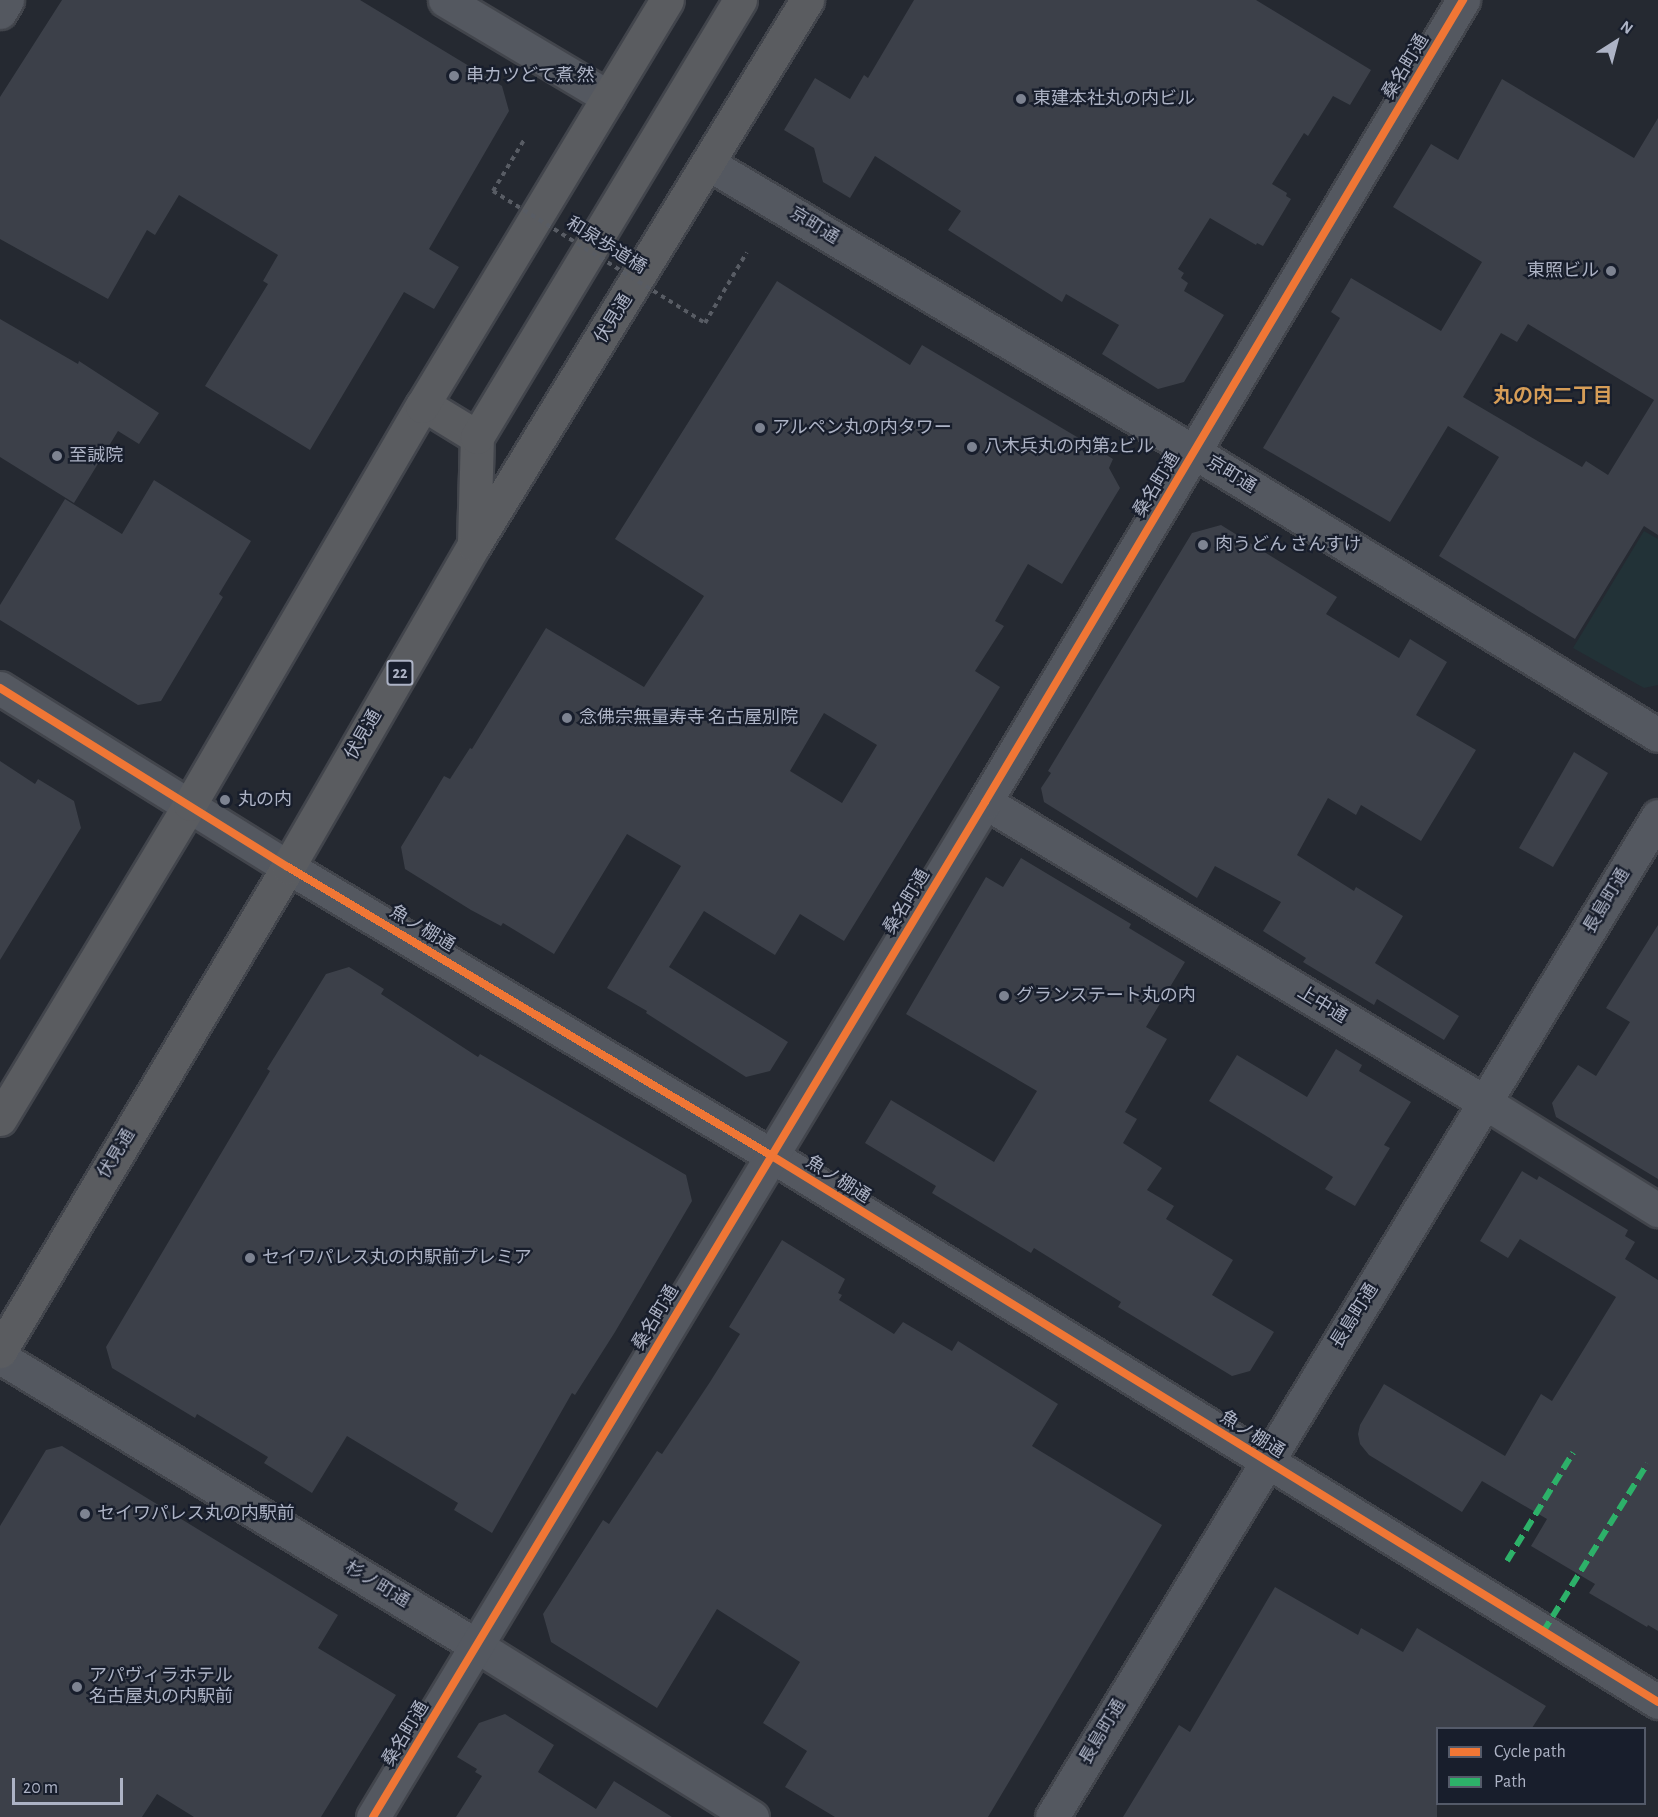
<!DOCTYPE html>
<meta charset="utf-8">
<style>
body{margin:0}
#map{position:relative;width:1658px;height:1817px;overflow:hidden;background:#252931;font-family:"Alegreya Sans","Noto Sans JP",sans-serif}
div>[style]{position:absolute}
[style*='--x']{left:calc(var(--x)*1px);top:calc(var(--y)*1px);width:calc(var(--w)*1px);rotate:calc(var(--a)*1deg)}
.green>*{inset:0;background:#223237}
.building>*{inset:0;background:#3c4049}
.path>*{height:4px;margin-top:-2px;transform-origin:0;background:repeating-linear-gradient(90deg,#585c64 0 4.5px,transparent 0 9px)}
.roads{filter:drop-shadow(2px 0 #42454c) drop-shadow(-2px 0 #42454c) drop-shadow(0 2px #42454c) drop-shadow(0 -2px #42454c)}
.street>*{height:33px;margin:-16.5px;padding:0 16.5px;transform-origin:16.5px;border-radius:16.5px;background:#545860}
.highway>*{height:33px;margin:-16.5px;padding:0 16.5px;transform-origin:16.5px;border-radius:16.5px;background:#5a5c60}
.path-bridge>*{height:4px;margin-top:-2px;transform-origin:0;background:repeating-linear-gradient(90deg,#585c64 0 4.5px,transparent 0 9px)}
.quiet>*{height:6px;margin-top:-3px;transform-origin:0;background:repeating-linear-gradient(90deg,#2db169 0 12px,transparent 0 18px)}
.cycleway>*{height:8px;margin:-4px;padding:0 4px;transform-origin:4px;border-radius:4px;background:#f07635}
.dots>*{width:16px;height:16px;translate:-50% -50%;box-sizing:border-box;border:3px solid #181e2c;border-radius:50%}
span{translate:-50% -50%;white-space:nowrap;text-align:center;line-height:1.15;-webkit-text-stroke:4.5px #181e2c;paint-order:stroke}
.shield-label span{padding:2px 4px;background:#181e2c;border:2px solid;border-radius:4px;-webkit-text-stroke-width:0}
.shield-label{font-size:16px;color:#adb3c5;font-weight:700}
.street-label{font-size:18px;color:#adb3c5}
.poi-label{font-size:18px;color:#adb3c5}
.left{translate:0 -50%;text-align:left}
.right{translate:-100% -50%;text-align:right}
.neighbourhood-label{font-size:20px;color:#d69d57;font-weight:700}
.legend{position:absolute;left:1436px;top:1727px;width:210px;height:78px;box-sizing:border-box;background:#181e2c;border:2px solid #545a69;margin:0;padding:8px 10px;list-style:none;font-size:18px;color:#adb3c5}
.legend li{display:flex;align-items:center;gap:12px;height:30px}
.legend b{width:30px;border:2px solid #545a69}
.north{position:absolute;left:1586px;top:12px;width:60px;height:60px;-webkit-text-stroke:4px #181e2c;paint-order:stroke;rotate:36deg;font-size:16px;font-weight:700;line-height:24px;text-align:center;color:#adb3c5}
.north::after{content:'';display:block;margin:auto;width:21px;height:27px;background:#adb3c5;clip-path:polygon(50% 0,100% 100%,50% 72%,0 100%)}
.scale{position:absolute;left:12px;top:1778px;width:111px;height:27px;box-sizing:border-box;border:3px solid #adb3c5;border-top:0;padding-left:8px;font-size:18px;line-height:21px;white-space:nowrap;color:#adb3c5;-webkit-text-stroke:4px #181e2c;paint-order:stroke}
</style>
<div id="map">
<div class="green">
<i style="clip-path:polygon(1644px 531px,1658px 539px,1658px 685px,1644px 688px,1573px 648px)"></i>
</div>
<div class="building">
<i style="clip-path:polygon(62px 0,360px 0,502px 86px,509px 111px,429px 249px,459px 267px,434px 309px,404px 292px,310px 450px,205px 386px,268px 284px,263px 281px,278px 255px,179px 195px,155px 235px,147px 230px,108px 299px,0 239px,0 97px)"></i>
<i style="clip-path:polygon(914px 0,1256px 0,1371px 70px,1350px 105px,1333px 96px,1308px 136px,1304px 133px,1272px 184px,1287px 193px,1286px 196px,1291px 199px,1263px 246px,1257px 243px,1256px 245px,1210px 218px,1178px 269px,1184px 273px,1181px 278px,1188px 283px,1184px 291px,1224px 315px,1184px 382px,1158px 389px,1102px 354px,1119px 325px,1066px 294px,1062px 302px,948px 230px,961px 211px,875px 156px,850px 198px,823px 182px,814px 148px,784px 130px,815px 78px,850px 99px,864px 75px,868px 78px)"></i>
<i style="clip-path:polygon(evenodd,1502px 79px,1634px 158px,1658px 118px,1658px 535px,1644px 526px,1575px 639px,1439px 556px,1499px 457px,1448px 426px,1390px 522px,1263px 448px,1340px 318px,1331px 312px,1351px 278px,1441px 331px,1482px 262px,1393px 207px,1431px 144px,1458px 160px,1502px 79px,1528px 324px,1654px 400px,1608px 475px,1586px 461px,1582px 467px,1463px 397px,1501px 333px,1517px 342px,1528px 324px)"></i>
<i style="clip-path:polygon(evenodd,777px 281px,910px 365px,922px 345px,1082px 440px,1113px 459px,1109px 468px,1120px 488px,1062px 584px,1028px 564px,995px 621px,1004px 626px,975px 671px,1000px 687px,844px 941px,800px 914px,775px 955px,704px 911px,669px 967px,788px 1042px,770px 1071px,746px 1077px,646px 1013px,647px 1011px,607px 988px,681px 866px,627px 834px,554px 954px,503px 923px,501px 926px,471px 910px,405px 869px,401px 847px,444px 776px,450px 779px,470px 748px,472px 749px,546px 628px,644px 687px,704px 596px,615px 539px,777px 281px,824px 713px,877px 745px,842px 803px,790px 771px,824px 713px)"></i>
<i style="clip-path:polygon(0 319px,78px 364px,79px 361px,159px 413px,139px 444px,118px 431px,74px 503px,0 457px)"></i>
<i style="clip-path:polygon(154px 480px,251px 541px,219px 594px,223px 597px,161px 701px,138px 705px,0 620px,0 605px,65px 499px,122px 534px)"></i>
<i style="clip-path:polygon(1221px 525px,1337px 597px,1326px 614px,1399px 658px,1410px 639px,1447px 662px,1416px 715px,1476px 750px,1421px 841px,1361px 805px,1356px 815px,1328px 798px,1297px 855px,1354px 891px,1356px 887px,1403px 916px,1375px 963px,1459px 1016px,1444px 1040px,1377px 999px,1374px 1005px,1303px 962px,1306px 958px,1263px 931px,1281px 902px,1215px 866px,1197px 898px,1044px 802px,1041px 788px,1051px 773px,1048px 771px,1192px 533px)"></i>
<i style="clip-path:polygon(1574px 752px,1608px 773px,1553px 867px,1519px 848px)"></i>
<i style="clip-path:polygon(0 761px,35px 784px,38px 779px,74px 801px,81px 828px,0 960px)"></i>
<i style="clip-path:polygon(1021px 858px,1131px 924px,1129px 928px,1185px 962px,1146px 1027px,1167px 1039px,1125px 1112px,1137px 1119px,1123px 1143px,1162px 1168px,1147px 1190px,1174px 1206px,1166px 1219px,1233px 1260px,1212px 1295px,1274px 1332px,1250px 1371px,1232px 1376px,1118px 1307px,1121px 1302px,1034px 1248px,1031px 1253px,932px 1193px,936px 1186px,865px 1143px,891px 1100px,994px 1162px,1037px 1091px,906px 1014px,986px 877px,1003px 887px)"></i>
<i style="clip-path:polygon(1658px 925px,1658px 1179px,1556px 1117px,1552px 1103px,1578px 1065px,1596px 1076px,1630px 1022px,1606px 1008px)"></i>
<i style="clip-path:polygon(349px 967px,384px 989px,381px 994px,478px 1057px,480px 1054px,686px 1175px,692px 1201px,615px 1332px,575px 1395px,572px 1393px,492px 1533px,454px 1510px,458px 1503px,347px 1436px,312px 1493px,264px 1463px,268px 1457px,197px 1414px,195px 1418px,112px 1368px,106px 1347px,270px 1071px,267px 1069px,326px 974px)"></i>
<i style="clip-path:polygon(1336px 1049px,1362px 1065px,1359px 1071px,1411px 1102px,1384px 1145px,1390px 1148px,1355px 1206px,1325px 1189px,1333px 1177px,1209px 1101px,1237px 1055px,1307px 1097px)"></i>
<i style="clip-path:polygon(1522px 1171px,1537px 1180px,1539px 1176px,1628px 1230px,1625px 1236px,1635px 1242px,1625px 1259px,1658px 1280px,1658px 1631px,1648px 1625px,1647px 1627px,1589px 1593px,1595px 1584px,1531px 1546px,1547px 1519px,1482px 1481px,1462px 1512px,1369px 1455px,1360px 1444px,1358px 1434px,1360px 1425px,1384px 1384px,1505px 1456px,1541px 1394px,1552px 1401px,1616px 1297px,1520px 1239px,1508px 1258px,1480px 1241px)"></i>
<i style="clip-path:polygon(782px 1240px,845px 1279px,838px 1293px,842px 1295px,839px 1300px,894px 1334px,903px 1322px,952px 1351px,958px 1341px,1058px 1404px,1032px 1446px,1162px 1525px,988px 1817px,835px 1817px,785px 1787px,807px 1751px,763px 1723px,800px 1662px,717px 1609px,657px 1708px,551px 1642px,543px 1614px,603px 1520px,609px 1524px,657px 1451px,662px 1454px,710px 1382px,740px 1334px,729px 1327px)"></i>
<i style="clip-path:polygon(62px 1446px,338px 1615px,318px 1648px,396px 1695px,321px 1817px,194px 1817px,157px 1794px,142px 1817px,0 1817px,0 1526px,46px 1450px)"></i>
<i style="clip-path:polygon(1275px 1587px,1358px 1635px,1361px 1628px,1403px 1652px,1417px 1628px,1546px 1706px,1532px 1728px,1437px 1728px,1437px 1817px,1123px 1817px,1179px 1725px,1190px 1732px)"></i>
<i style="clip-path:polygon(505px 1714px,554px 1745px,538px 1772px,596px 1809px,614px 1781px,672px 1817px,456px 1817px,482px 1776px,475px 1772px,477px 1769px,457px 1757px,479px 1723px)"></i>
</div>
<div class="path">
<i style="--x:493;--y:191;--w:60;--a:-58.7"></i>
<i style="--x:705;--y:323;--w:82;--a:-59.4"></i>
</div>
<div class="roads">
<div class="street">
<i style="--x:445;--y:0;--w:190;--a:30.8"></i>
<i style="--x:0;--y:12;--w:14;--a:-60"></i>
<i style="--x:709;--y:164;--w:564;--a:30.7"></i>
<i style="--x:1194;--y:452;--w:543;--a:31.38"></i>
<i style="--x:0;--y:688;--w:339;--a:31.9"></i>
<i style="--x:288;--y:867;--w:564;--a:30.84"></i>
<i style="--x:772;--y:1156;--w:1041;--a:31.64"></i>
<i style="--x:985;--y:802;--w:584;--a:31"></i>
<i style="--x:1486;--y:1103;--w:203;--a:31.9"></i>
<i style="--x:0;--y:1357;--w:558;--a:31.21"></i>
<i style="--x:477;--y:1646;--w:324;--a:31.9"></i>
<i style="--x:373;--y:1817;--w:1185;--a:-58.91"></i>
<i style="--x:985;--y:802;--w:934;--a:-59.2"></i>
<i style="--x:1052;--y:1817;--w:1170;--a:-58.81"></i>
</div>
<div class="highway">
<i style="--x:423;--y:404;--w:63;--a:31.4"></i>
<i style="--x:474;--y:543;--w:106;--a:-88.4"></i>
<i style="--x:477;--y:437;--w:510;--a:-58.96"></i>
<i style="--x:0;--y:1119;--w:368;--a:-58.9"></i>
<i style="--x:190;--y:804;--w:461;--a:-59.8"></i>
<i style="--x:422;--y:406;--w:474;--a:-58.9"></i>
<i style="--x:0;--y:1351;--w:563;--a:-59.25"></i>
<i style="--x:288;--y:867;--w:372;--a:-60"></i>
<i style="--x:474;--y:545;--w:639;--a:-58.57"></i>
</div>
</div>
<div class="path-bridge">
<i style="--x:493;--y:191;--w:250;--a:31.9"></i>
</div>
<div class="quiet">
<i style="--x:1507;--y:1561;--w:127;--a:-58.6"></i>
<i style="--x:1543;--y:1632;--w:198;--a:-58.2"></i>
</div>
<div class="cycleway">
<i style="--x:0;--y:688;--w:339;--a:31.9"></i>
<i style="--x:288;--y:867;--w:564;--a:30.84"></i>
<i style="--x:772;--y:1156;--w:1041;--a:31.64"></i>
<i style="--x:373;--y:1817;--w:1185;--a:-58.91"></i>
<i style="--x:985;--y:802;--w:934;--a:-59.2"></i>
</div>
<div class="dots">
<i style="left:454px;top:76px;background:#7d8391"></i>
<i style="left:1021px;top:99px;background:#7d8391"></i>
<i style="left:1611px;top:271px;background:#7d8391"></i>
<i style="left:760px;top:428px;background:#7d8391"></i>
<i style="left:972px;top:447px;background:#7d8391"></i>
<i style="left:57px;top:456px;background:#7d8391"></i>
<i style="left:1203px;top:545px;background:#7d8391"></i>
<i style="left:567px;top:718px;background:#7d8391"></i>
<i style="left:225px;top:800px;background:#7d8391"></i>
<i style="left:1004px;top:996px;background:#7d8391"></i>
<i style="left:250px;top:1258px;background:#7d8391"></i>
<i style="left:85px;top:1514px;background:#7d8391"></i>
<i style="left:77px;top:1687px;background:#7d8391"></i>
</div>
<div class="shield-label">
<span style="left:400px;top:673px">22</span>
</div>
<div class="street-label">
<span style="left:1406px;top:67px;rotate:-59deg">桑名町通</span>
<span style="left:814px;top:226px;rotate:31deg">京町通</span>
<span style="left:606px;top:246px;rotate:32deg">和泉歩道橋</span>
<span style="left:614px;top:319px;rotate:-58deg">伏見通</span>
<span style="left:1231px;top:475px;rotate:31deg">京町通</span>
<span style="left:1157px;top:485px;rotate:-59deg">桑名町通</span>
<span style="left:364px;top:735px;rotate:-60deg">伏見通</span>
<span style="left:1607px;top:901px;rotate:-59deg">長島町通</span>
<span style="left:907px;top:902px;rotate:-59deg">桑名町通</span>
<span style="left:422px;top:929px;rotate:31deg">魚ノ棚通</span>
<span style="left:1322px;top:1005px;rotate:31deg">上中通</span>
<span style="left:117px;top:1154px;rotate:-59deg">伏見通</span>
<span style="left:838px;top:1180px;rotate:32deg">魚ノ棚通</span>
<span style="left:1355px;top:1316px;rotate:-58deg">長島町通</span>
<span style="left:656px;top:1318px;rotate:-59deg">桑名町通</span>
<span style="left:1252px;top:1435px;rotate:32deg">魚ノ棚通</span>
<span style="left:377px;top:1585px;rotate:31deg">杉ノ町通</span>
<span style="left:1103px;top:1732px;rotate:-59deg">長島町通</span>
<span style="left:406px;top:1734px;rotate:-59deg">桑名町通</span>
</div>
<div class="poi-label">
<span class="left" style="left:466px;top:76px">串カツどて煮 然</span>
<span class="left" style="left:1033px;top:99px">東建本社丸の内ビル</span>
<span class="right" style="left:1599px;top:271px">東照ビル</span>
<span class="left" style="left:772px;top:428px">アルペン丸の内タワー</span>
<span class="left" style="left:984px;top:447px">八木兵丸の内第2ビル</span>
<span class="left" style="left:69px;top:456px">至誠院</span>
<span class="left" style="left:1215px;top:545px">肉うどん さんすけ</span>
<span class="left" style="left:579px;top:718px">念佛宗無量寿寺 名古屋別院</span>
<span class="left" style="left:238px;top:800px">丸の内</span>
<span class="left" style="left:1016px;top:996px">グランステート丸の内</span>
<span class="left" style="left:262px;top:1258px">セイワパレス丸の内駅前プレミア</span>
<span class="left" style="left:97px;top:1514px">セイワパレス丸の内駅前</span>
<span class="left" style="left:89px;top:1687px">アパヴィラホテル<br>名古屋丸の内駅前</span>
</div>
<div class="neighbourhood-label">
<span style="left:1553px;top:396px">丸の内二丁目</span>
</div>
<ul class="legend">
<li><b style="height:8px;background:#f07635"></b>Cycle path</li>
<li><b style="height:8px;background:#2db169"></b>Path</li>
</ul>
<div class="north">N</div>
<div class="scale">20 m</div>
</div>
